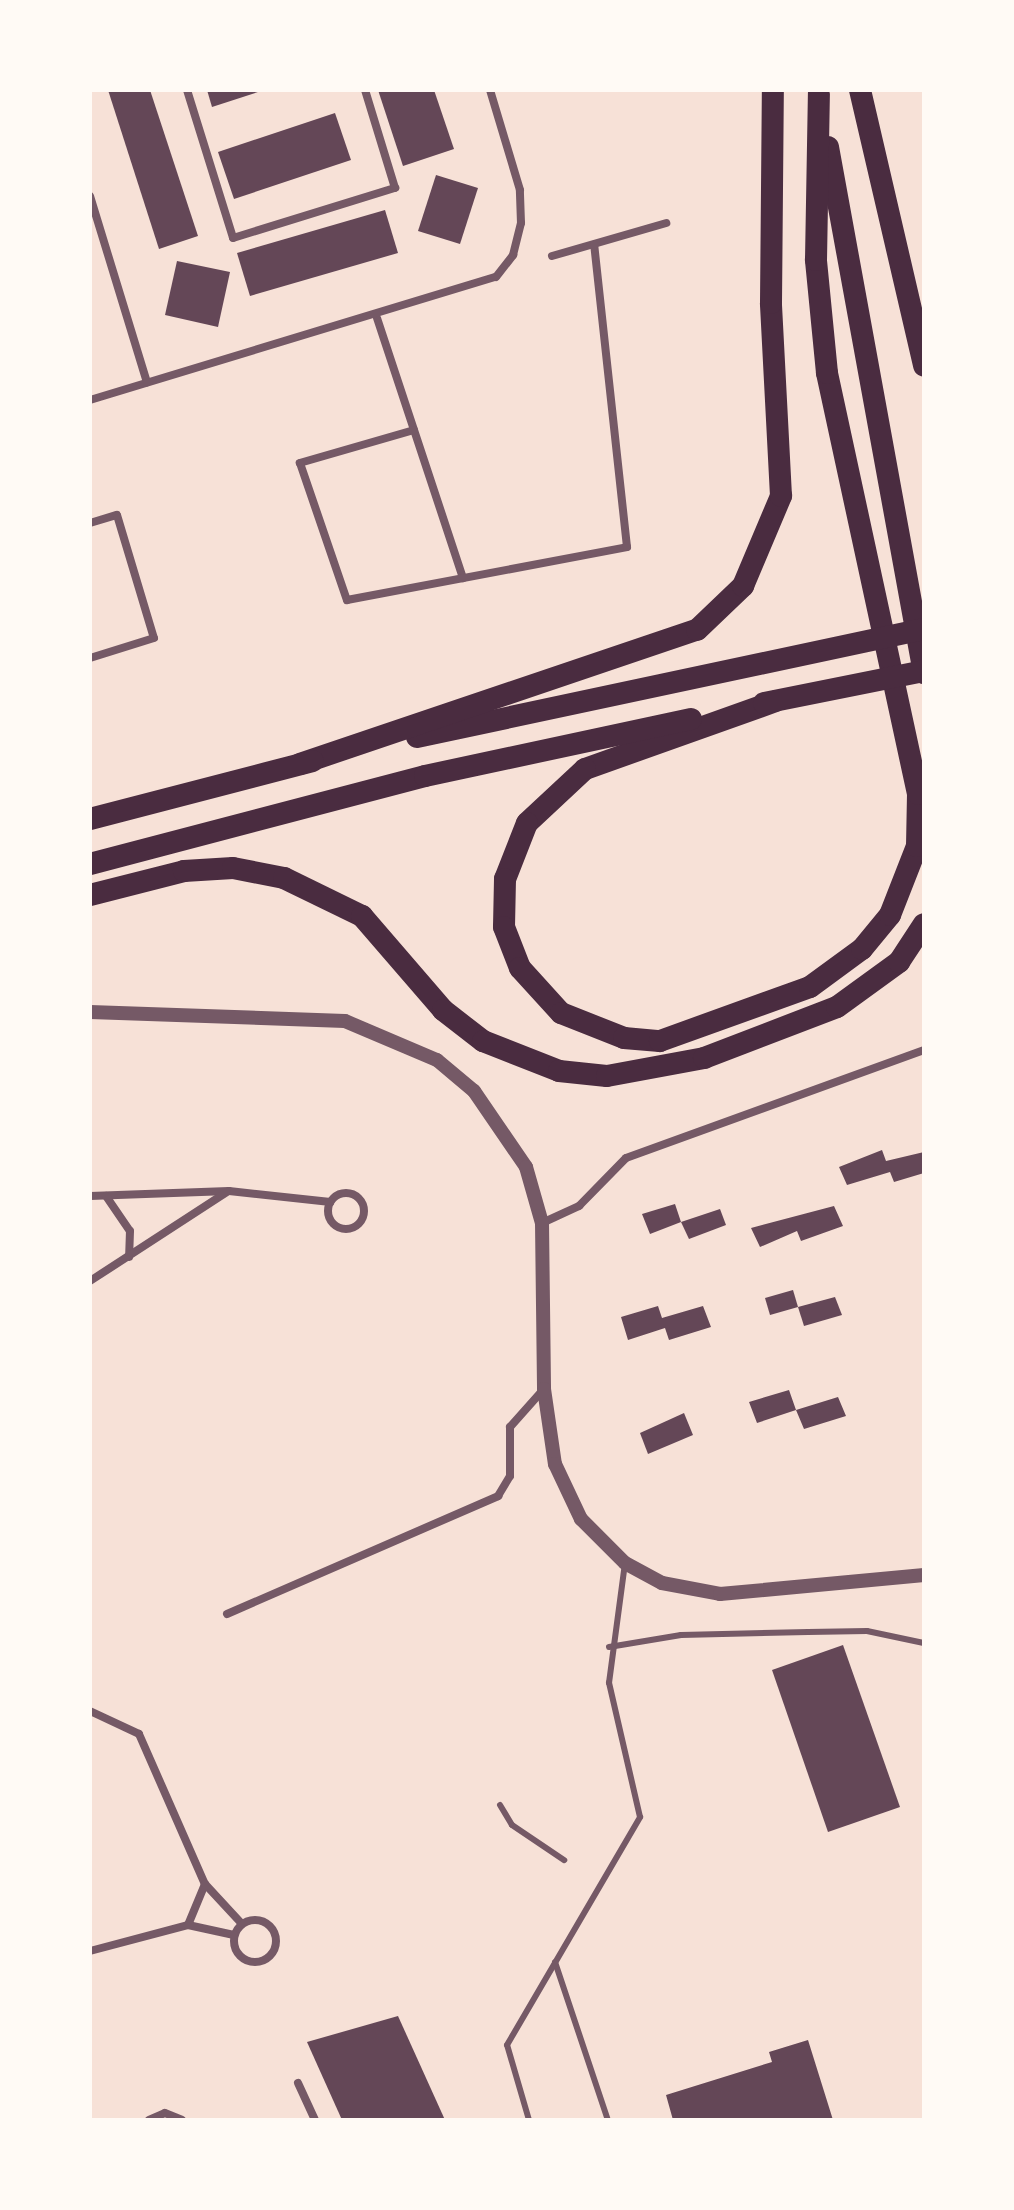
<!DOCTYPE html>
<style>
body{margin:0}
#map{position:relative;width:1014px;height:2210px;overflow:hidden;background:#f7e1d7;font-family:"Noto Serif",serif}
div>[style]{position:absolute}
[style*='--x']{left:calc(var(--x)*1px);top:calc(var(--y)*1px);width:calc(var(--w)*1px);rotate:calc(var(--a)*1deg)}
.building>*{inset:0;background:#644757}
.service>*{height:6px;margin:-3px;padding:0 3px;transform-origin:3px;border-radius:3px;background:#755966}
.minor>*{height:8px;margin:-4px;padding:0 4px;transform-origin:4px;border-radius:4px;background:#755966}
.minor>.ring{margin:-4px;padding:0;box-sizing:content-box;background:none;border:8px solid #755966;border-radius:50%}
.tertiary>*{height:14px;margin:-7px;padding:0 7px;transform-origin:7px;border-radius:7px;background:#755966}
.trunk>*{height:22px;margin:-11px;padding:0 11px;transform-origin:11px;border-radius:11px;background:#4a2c40}
span{translate:-50% -50%;white-space:nowrap;text-align:center;line-height:1.15;-webkit-text-stroke:8px #fffaf5;paint-order:stroke}
.frame{position:absolute;inset:0;border:92px solid #fffaf5;pointer-events:none}
</style>
<div id="map">
<div class="building">
<i style="clip-path:polygon(108px 90px,150px 90px,198px 236px,159px 249px)"></i>
<i style="clip-path:polygon(207px 90px,261px 90px,261px 91px,212px 107px)"></i>
<i style="clip-path:polygon(378px 90px,434px 90px,454px 149px,403px 166px)"></i>
<i style="clip-path:polygon(335px 113px,351px 160px,234px 199px,218px 152px)"></i>
<i style="clip-path:polygon(436px 175px,478px 188px,460px 244px,418px 231px)"></i>
<i style="clip-path:polygon(385px 210px,398px 253px,250px 296px,237px 253px)"></i>
<i style="clip-path:polygon(177px 261px,230px 272px,218px 327px,165px 315px)"></i>
<i style="clip-path:polygon(882px 1150px,886px 1161px,924px 1152px,924px 1173px,894px 1182px,890px 1172px,847px 1185px,839px 1167px)"></i>
<i style="clip-path:polygon(675px 1204px,681px 1222px,650px 1234px,642px 1214px)"></i>
<i style="clip-path:polygon(834px 1206px,843px 1226px,801px 1241px,797px 1231px,760px 1247px,751px 1228px)"></i>
<i style="clip-path:polygon(720px 1209px,726px 1225px,689px 1239px,681px 1222px)"></i>
<i style="clip-path:polygon(793px 1290px,798px 1307px,770px 1315px,765px 1298px)"></i>
<i style="clip-path:polygon(835px 1297px,842px 1315px,804px 1326px,798px 1307px)"></i>
<i style="clip-path:polygon(658px 1306px,662px 1318px,703px 1306px,711px 1327px,669px 1340px,665px 1328px,628px 1340px,621px 1317px)"></i>
<i style="clip-path:polygon(789px 1390px,796px 1410px,838px 1397px,846px 1416px,804px 1429px,796px 1410px,757px 1423px,749px 1402px)"></i>
<i style="clip-path:polygon(684px 1413px,693px 1435px,648px 1454px,640px 1433px)"></i>
<i style="clip-path:polygon(843px 1645px,900px 1807px,828px 1832px,772px 1670px)"></i>
<i style="clip-path:polygon(398px 2016px,445px 2120px,342px 2120px,307px 2042px)"></i>
<i style="clip-path:polygon(808px 2040px,833px 2120px,673px 2120px,666px 2095px,772px 2062px,769px 2052px)"></i>
</div>
<div class="service">
<i style="--x:609;--y:1647;--w:73;--a:-9.5"></i>
<i style="--x:681;--y:1635;--w:127;--a:-1.4"></i>
<i style="--x:808;--y:1632;--w:59;--a:-1"></i>
<i style="--x:867;--y:1631;--w:58;--a:11.9"></i>
<i style="--x:500;--y:1805;--w:23;--a:59"></i>
<i style="--x:512;--y:1825;--w:63;--a:33.9"></i>
<i style="--x:555;--y:1962;--w:167;--a:71.5"></i>
<i style="--x:529;--y:2120;--w:78;--a:-106.3"></i>
<i style="--x:507;--y:2045;--w:264;--a:-59.7"></i>
<i style="--x:640;--y:1817;--w:138;--a:-103"></i>
<i style="--x:609;--y:1683;--w:121;--a:-82.4"></i>
</div>
<div class="minor">
<i style="--x:187;--y:90;--w:155;--a:72.7"></i>
<i style="--x:233;--y:238;--w:170;--a:-17.2"></i>
<i style="--x:395;--y:188;--w:102;--a:-107"></i>
<i style="--x:90;--y:196;--w:195;--a:73"></i>
<i style="--x:552;--y:256;--w:119;--a:-16.1"></i>
<i style="--x:377;--y:318;--w:274;--a:71.7"></i>
<i style="--x:90;--y:400;--w:424;--a:-16.9"></i>
<i style="--x:496;--y:277;--w:28;--a:-52"></i>
<i style="--x:513;--y:255;--w:33;--a:-76"></i>
<i style="--x:521;--y:223;--w:33;--a:-92"></i>
<i style="--x:520;--y:190;--w:104;--a:-106.7"></i>
<i style="--x:414;--y:430;--w:119;--a:163.9"></i>
<i style="--x:300;--y:463;--w:145;--a:71.1"></i>
<i style="--x:347;--y:600;--w:285;--a:-10.7"></i>
<i style="--x:627;--y:547;--w:304;--a:-96.2"></i>
<i style="--x:90;--y:523;--w:28;--a:-17"></i>
<i style="--x:117;--y:515;--w:128;--a:73.3"></i>
<i style="--x:154;--y:638;--w:67;--a:162.6"></i>
<i class="ring" style="left:328px;top:1193px;width:28px;height:28px"></i>
<i style="--x:90;--y:1196;--w:139;--a:-2.1"></i>
<i style="--x:229;--y:1191;--w:102;--a:6.2"></i>
<i style="--x:106;--y:1196;--w:42;--a:55.6"></i>
<i style="--x:130;--y:1231;--w:26;--a:92"></i>
<i style="--x:542;--y:1223;--w:41;--a:-24.7"></i>
<i style="--x:579;--y:1206;--w:67;--a:-45.6"></i>
<i style="--x:626;--y:1158;--w:317;--a:-19.9"></i>
<i style="--x:90;--y:1281;--w:163;--a:-33"></i>
<i style="--x:227;--y:1614;--w:296;--a:-23.5"></i>
<i style="--x:498;--y:1496;--w:23;--a:-59"></i>
<i style="--x:510;--y:1476;--w:49;--a:-90"></i>
<i style="--x:510;--y:1427;--w:50;--a:-48.3"></i>
<i style="--x:90;--y:1711;--w:54;--a:25.1"></i>
<i style="--x:139;--y:1734;--w:164;--a:66.3"></i>
<i style="--x:205;--y:1884;--w:44;--a:112.5"></i>
<i style="--x:205;--y:1884;--w:54;--a:47.2"></i>
<i class="ring" style="left:234px;top:1920px;width:34px;height:34px"></i>
<i style="--x:90;--y:1951;--w:101;--a:-14.9"></i>
<i style="--x:188;--y:1925;--w:47;--a:12.3"></i>
<i style="--x:298;--y:2083;--w:41;--a:65.3"></i>
<i style="--x:149;--y:2120;--w:17;--a:-24"></i>
<i style="--x:165;--y:2113;--w:18;--a:22"></i>
</div>
<div class="tertiary">
<i style="--x:90;--y:1012;--w:255;--a:2"></i>
<i style="--x:345;--y:1021;--w:100;--a:23"></i>
<i style="--x:437;--y:1060;--w:48;--a:40"></i>
<i style="--x:474;--y:1091;--w:92;--a:55.6"></i>
<i style="--x:526;--y:1167;--w:58;--a:74.1"></i>
<i style="--x:542;--y:1223;--w:166;--a:89.3"></i>
<i style="--x:544;--y:1389;--w:76;--a:81.7"></i>
<i style="--x:555;--y:1464;--w:61;--a:64.7"></i>
<i style="--x:581;--y:1519;--w:62;--a:45"></i>
<i style="--x:625;--y:1563;--w:42;--a:28.4"></i>
<i style="--x:662;--y:1583;--w:59;--a:10.7"></i>
<i style="--x:720;--y:1594;--w:205;--a:-5.3"></i>
</div>
<div class="trunk">
<i style="--x:860;--y:90;--w:283;--a:76.9"></i>
<i style="--x:828;--y:147;--w:535;--a:79.66"></i>
<i style="--x:776;--y:701;--w:203;--a:160.4"></i>
<i style="--x:585;--y:769;--w:79;--a:137"></i>
<i style="--x:527;--y:823;--w:60;--a:111.4"></i>
<i style="--x:505;--y:879;--w:48;--a:91.2"></i>
<i style="--x:504;--y:927;--w:44;--a:68.7"></i>
<i style="--x:520;--y:968;--w:61;--a:47.7"></i>
<i style="--x:561;--y:1013;--w:68;--a:21.6"></i>
<i style="--x:624;--y:1038;--w:36;--a:5"></i>
<i style="--x:660;--y:1041;--w:159;--a:-19.8"></i>
<i style="--x:810;--y:987;--w:64;--a:-36.2"></i>
<i style="--x:862;--y:949;--w:44;--a:-50.5"></i>
<i style="--x:890;--y:915;--w:74;--a:-68.6"></i>
<i style="--x:917;--y:846;--w:52;--a:-88.9"></i>
<i style="--x:918;--y:794;--w:431;--a:-102.2"></i>
<i style="--x:827;--y:373;--w:114;--a:-95.6"></i>
<i style="--x:816;--y:260;--w:166;--a:-89"></i>
<i style="--x:764;--y:703;--w:163;--a:-11.3"></i>
<i style="--x:417;--y:737;--w:518;--a:-12.03"></i>
<i style="--x:300;--y:764;--w:419;--a:-18.7"></i>
<i style="--x:697;--y:630;--w:64;--a:-43.7"></i>
<i style="--x:743;--y:586;--w:98;--a:-67.1"></i>
<i style="--x:781;--y:496;--w:193;--a:-93"></i>
<i style="--x:771;--y:303;--w:213;--a:-89.5"></i>
<i style="--x:90;--y:819;--w:230;--a:-14.6"></i>
<i style="--x:90;--y:864;--w:346;--a:-14.7"></i>
<i style="--x:425;--y:776;--w:272;--a:-12.1"></i>
<i style="--x:90;--y:895;--w:97;--a:-14.3"></i>
<i style="--x:184;--y:871;--w:49;--a:-3.5"></i>
<i style="--x:233;--y:868;--w:52;--a:11.1"></i>
<i style="--x:284;--y:878;--w:87;--a:26"></i>
<i style="--x:362;--y:916;--w:124;--a:49.2"></i>
<i style="--x:443;--y:1010;--w:51;--a:37.8"></i>
<i style="--x:483;--y:1041;--w:82;--a:21.5"></i>
<i style="--x:559;--y:1071;--w:48;--a:5.9"></i>
<i style="--x:607;--y:1076;--w:99;--a:-10.5"></i>
<i style="--x:704;--y:1058;--w:142;--a:-21"></i>
<i style="--x:837;--y:1007;--w:77;--a:-36"></i>
<i style="--x:899;--y:962;--w:45;--a:-56.7"></i>
</div>
<div class="frame"></div>
</div>
